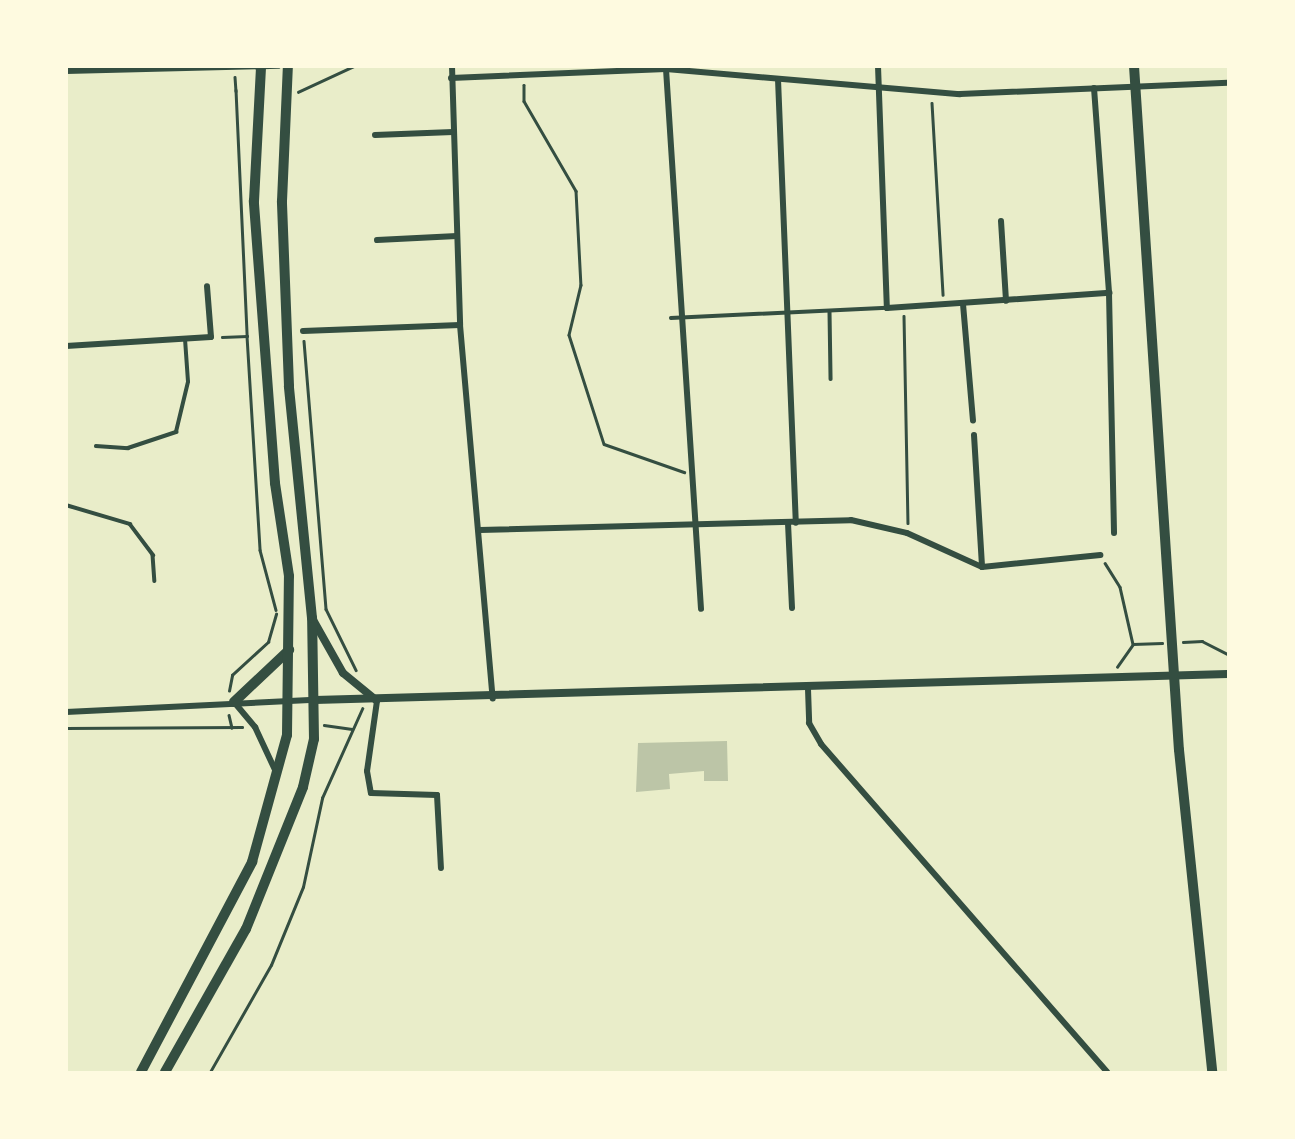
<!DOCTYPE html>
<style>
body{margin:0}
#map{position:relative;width:1295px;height:1139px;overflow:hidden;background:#e9edc9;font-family:"Zilla Slab",serif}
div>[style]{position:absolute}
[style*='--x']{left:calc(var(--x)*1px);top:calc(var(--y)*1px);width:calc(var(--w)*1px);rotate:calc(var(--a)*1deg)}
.building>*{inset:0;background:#bcc5a7}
.path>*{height:2.5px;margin:-1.25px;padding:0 1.25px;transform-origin:1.25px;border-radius:1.25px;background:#344e41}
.service>*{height:3.5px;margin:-1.75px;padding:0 1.75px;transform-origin:1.75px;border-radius:1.75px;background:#344e41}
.minor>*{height:6px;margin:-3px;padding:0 3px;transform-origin:3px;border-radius:3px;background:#344e41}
.tertiary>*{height:8px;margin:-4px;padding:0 4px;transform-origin:4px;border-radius:4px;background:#344e41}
.primary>*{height:10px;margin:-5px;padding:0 5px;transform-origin:5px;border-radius:5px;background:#344e41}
.trunk>*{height:10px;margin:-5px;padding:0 5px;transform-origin:5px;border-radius:5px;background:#344e41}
span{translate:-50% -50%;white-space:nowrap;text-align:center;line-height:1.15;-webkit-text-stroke:5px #fefae0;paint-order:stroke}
.frame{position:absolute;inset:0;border:68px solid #fefae0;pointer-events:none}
</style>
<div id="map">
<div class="building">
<i style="clip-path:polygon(727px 741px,728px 781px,704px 781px,704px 771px,669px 774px,670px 789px,636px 792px,638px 743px)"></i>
</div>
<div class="path">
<i style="--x:235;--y:77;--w:14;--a:86"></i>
<i style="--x:524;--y:85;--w:16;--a:90"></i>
<i style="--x:524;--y:101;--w:104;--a:60"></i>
<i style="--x:576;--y:191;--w:94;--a:87"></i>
<i style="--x:581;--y:285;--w:51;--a:103.5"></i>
<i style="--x:569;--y:335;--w:114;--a:72.2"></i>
<i style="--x:604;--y:444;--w:85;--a:19.3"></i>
<i style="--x:236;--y:90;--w:245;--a:87.4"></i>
<i style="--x:298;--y:92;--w:62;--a:-24.9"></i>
<i style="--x:932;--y:103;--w:192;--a:86.7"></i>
<i style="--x:904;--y:316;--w:207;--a:88.9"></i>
<i style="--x:222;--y:337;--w:25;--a:-2"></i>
<i style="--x:247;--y:336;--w:214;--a:86.5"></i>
<i style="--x:260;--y:550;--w:62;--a:75.1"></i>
<i style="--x:304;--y:341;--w:269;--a:85.3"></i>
<i style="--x:326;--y:609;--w:68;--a:63.8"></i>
<i style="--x:1105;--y:563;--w:28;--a:58"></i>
<i style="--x:1120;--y:587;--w:58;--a:77.2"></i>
<i style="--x:1133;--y:644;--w:29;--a:-2"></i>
<i style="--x:1183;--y:642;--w:19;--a:-3"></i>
<i style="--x:1202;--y:641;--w:29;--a:27"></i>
<i style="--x:1117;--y:667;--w:28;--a:-55"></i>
<i style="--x:229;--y:691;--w:16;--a:-79"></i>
<i style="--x:232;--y:675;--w:49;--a:-42.5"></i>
<i style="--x:268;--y:642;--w:29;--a:-74"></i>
<i style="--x:229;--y:715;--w:13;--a:77"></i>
<i style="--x:324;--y:725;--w:28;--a:8"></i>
<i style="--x:66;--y:728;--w:176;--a:-0.3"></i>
<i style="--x:210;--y:1072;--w:123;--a:-60.3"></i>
<i style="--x:271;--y:965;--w:84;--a:-67.7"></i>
<i style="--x:303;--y:887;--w:91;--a:-77.9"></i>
<i style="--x:322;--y:798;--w:98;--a:-65.8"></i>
</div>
<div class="service">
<i style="--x:830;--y:312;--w:67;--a:89.1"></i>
<i style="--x:671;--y:318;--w:216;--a:-2.7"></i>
<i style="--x:96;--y:446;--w:32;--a:4"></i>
<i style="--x:128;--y:448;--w:51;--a:-18.4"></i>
<i style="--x:176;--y:432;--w:51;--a:-76.5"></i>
<i style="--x:188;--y:382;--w:43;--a:-94"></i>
<i style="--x:66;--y:505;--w:67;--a:16.5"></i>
<i style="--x:130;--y:524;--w:39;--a:53"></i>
<i style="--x:153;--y:555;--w:26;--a:86"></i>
</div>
<div class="minor">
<i style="--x:452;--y:66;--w:259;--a:88.2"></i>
<i style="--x:460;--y:325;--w:375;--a:85"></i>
<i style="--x:878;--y:66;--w:242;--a:87.9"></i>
<i style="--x:887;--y:308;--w:223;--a:-3.9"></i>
<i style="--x:666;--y:69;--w:541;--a:86.29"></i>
<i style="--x:66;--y:71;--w:212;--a:-1.4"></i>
<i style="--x:451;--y:78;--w:215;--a:-2.4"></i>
<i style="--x:666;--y:69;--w:295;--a:4.9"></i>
<i style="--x:960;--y:94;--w:268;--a:-2.4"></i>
<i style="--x:778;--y:79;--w:444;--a:87.7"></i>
<i style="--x:1094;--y:88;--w:206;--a:85.8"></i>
<i style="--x:1109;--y:293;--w:240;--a:88.8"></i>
<i style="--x:375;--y:135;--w:78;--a:-2.2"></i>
<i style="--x:1001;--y:221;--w:80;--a:86.4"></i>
<i style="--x:377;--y:240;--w:80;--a:-2.9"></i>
<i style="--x:963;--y:304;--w:117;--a:85.1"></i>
<i style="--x:303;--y:331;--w:157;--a:-2.2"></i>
<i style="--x:66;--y:346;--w:145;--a:-3.6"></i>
<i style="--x:211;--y:337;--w:51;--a:-94.5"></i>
<i style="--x:974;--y:435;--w:132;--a:86.5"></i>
<i style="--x:788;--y:523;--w:85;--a:87.3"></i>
<i style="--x:480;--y:530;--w:371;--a:-1.5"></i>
<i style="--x:851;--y:520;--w:57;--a:13.1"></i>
<i style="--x:907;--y:533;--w:82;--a:24.4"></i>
<i style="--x:982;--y:567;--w:119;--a:-5.8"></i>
<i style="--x:808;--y:689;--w:34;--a:88"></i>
<i style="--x:809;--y:723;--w:24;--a:60"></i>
<i style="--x:821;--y:744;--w:435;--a:48.9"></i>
<i style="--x:377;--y:701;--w:71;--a:98.1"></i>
<i style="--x:367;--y:771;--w:22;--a:80"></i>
<i style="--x:371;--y:793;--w:66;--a:1.7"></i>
<i style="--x:437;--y:795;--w:73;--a:86.9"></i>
<i style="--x:234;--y:702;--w:33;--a:50"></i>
<i style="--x:255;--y:727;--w:50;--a:65"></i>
<i style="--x:66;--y:712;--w:249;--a:-2.8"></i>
</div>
<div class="tertiary">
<i style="--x:312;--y:618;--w:63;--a:60.6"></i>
<i style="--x:343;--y:673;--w:43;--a:39.3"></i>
<i style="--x:315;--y:700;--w:913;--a:-1.63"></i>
</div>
<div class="primary">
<i style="--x:1134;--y:66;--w:685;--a:86.24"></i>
<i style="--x:1179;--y:750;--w:324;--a:84.1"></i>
</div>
<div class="trunk">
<i style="--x:234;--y:702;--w:76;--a:-43.4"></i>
<i style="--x:141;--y:1072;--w:238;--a:-62.1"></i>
<i style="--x:252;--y:862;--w:132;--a:-74.6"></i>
<i style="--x:287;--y:735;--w:159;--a:-89.3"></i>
<i style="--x:289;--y:576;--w:94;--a:-98.6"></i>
<i style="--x:275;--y:483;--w:283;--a:-94.3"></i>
<i style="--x:254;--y:201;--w:135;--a:-87"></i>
<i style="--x:165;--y:1072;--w:164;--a:-60.5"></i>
<i style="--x:246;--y:929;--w:153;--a:-68.1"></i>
<i style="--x:303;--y:787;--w:49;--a:-77.1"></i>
<i style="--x:314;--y:739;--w:121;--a:-90.9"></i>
<i style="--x:312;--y:618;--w:233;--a:-95.7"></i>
<i style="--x:289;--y:386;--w:185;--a:-92.2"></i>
<i style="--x:282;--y:201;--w:135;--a:-87.5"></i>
</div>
<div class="frame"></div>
</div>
